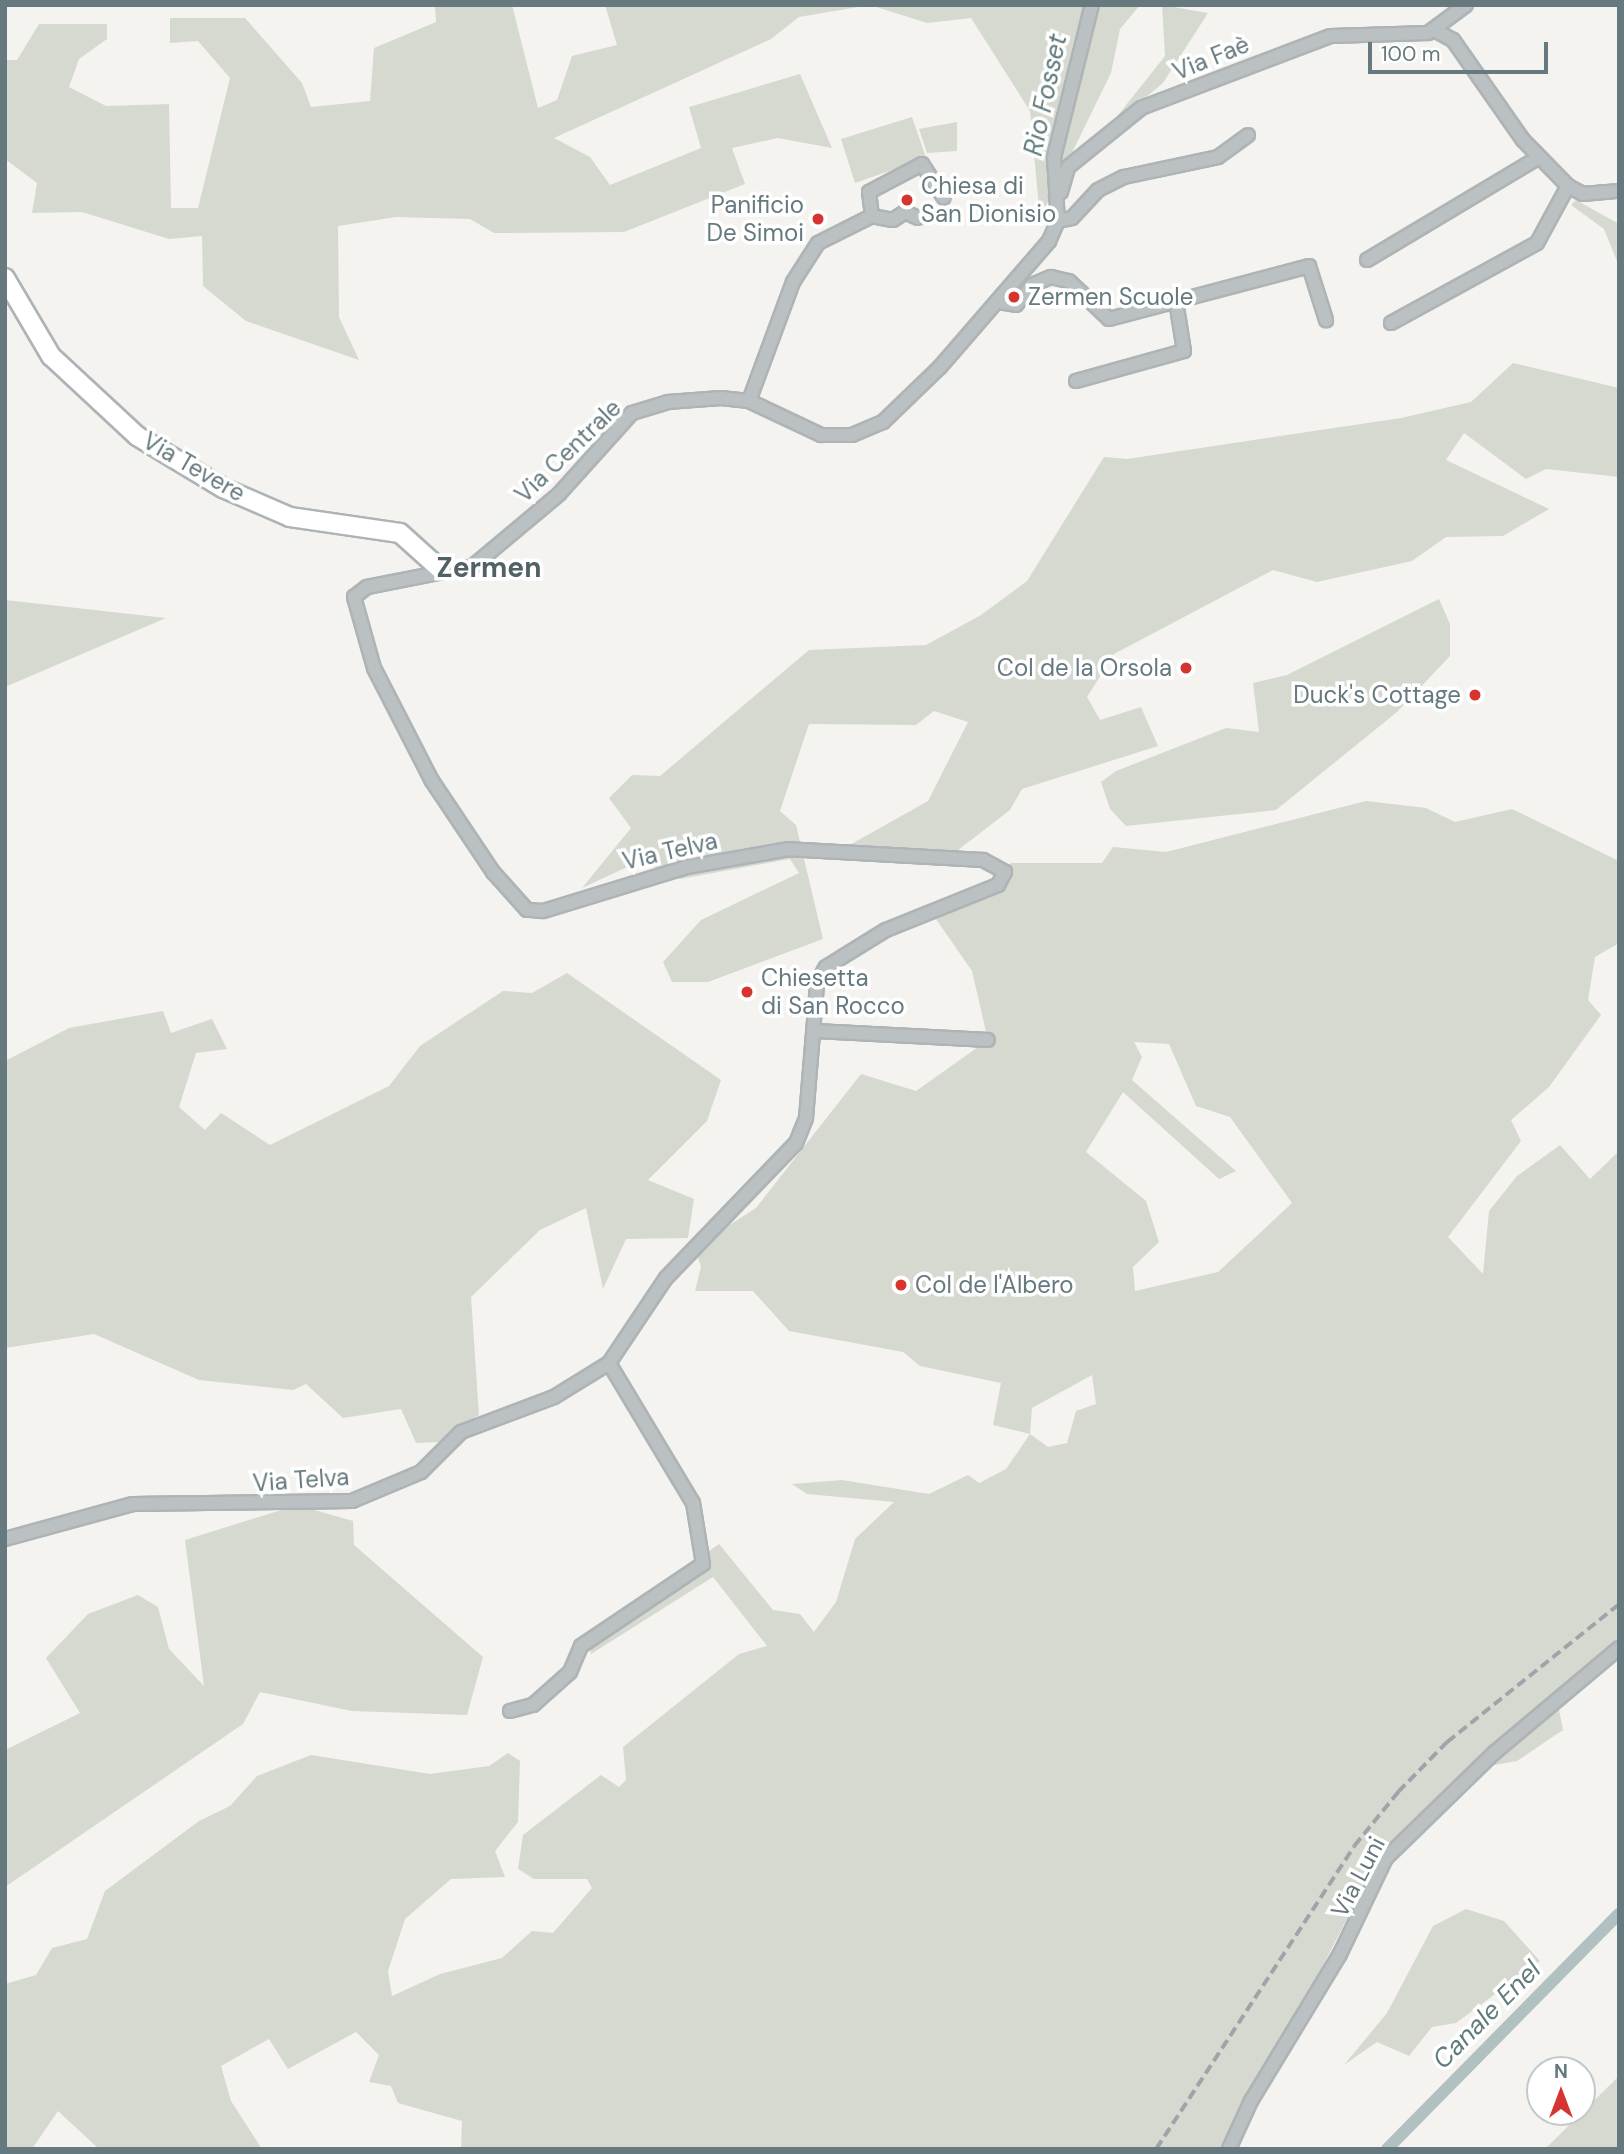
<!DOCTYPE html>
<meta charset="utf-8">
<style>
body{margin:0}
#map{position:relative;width:1624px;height:2154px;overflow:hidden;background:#f4f3f0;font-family:"DM Sans",sans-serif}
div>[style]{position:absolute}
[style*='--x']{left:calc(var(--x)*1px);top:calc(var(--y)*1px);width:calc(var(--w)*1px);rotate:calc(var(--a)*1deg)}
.green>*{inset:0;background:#d5d9d0}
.stream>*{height:3.5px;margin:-1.75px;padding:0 1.75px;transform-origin:1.75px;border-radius:1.75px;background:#b1c1c2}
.canal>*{height:12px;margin:-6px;padding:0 6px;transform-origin:6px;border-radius:6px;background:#b1c1c2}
.roads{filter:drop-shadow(2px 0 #aeb4b6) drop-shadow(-2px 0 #aeb4b6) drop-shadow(0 2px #aeb4b6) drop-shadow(0 -2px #aeb4b6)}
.minor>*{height:12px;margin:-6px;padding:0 6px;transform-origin:6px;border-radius:6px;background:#bbc0c2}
.major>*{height:18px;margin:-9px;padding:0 9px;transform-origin:9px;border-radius:9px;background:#fff}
.rail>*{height:3.5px;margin-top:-1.75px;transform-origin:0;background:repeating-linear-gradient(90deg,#9da5a8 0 10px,transparent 0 15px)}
.dots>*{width:19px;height:19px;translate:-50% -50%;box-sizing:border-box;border:4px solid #fff;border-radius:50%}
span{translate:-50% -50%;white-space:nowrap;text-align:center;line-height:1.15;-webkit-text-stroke:7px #fff;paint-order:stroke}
.street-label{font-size:24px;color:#65797f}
.poi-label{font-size:24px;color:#65797f}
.left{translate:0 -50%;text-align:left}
.right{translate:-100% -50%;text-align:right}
.water-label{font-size:26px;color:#617b7d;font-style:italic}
.quarter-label{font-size:28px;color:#526165;font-weight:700}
.frame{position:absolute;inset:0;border:7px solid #65797f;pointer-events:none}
.north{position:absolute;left:1526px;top:2056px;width:70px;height:70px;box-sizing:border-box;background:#fff;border:2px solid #c1c9cc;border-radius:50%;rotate:0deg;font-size:19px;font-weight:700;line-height:28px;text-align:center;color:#65797f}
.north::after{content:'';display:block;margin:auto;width:24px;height:32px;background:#d6342f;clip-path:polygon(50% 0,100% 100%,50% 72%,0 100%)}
.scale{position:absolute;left:1368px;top:42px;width:180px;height:32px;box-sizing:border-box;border:4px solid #65797f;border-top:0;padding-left:9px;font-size:21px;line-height:24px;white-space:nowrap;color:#65797f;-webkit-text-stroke:5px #fff;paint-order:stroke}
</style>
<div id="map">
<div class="green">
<i style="clip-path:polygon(435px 5px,512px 5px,538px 108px,557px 100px,572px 56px,617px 45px,605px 5px,1140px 5px,1120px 29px,1111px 73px,1040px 218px,1030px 111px,971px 18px,927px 23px,870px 5px,799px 17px,771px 39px,554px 138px,590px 157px,610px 185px,701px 148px,689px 107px,800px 74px,832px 148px,778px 138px,732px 148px,745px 184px,624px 232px,494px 233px,470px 219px,396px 217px,338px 226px,339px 317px,359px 360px,246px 321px,203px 286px,202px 236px,169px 239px,82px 212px,32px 213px,37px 183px,5px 159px,5px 60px,17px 60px,39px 24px,107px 24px,107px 39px,79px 59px,69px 87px,106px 106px,169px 104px,171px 208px,198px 208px,230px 78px,198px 41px,170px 43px,170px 18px,245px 18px,302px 83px,311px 107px,370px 101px,374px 48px,436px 22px)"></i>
<i style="clip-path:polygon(1162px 5px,1208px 13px,1163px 83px,1107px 129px,1165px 56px)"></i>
<i style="clip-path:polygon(912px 117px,926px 158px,855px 183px,841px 139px)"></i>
<i style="clip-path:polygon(957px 122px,957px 151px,927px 153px,919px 129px)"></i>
<i style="clip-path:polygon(1576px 200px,1619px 224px,1619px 266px,1604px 229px,1571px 205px)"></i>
<i style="clip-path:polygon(1513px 363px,1619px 388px,1619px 477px,1546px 469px,1526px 479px,1464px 433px,1446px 460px,1549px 509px,1503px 536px,1446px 537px,1412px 561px,1317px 582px,1273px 570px,1114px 654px,1087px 697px,1100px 720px,1141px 707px,1158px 746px,1022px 789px,1010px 810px,949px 857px,839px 851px,928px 801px,968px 722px,934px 711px,916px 725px,809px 724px,780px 811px,796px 825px,823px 939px,708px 982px,672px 982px,663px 962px,701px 920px,799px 873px,790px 859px,680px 879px,640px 861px,582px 888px,631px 828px,609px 798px,632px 775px,660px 776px,809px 650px,926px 645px,981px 615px,1027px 581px,1104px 457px,1127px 459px,1401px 418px,1471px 402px)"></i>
<i style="clip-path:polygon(1439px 599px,1450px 624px,1450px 656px,1397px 712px,1276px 810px,1126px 826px,1110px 809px,1101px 782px,1116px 771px,1226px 728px,1259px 732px,1253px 683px,1287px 675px)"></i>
<i style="clip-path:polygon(5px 600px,166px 618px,5px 687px)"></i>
<i style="clip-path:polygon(evenodd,1366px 801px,1426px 808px,1455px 822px,1512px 809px,1619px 861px,1619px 943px,1595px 957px,1588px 1000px,1601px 1015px,1549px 1087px,1511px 1120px,1521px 1141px,1448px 1237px,1483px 1274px,1489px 1211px,1517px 1176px,1560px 1145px,1590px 1179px,1619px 1151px,1619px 1642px,1557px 1700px,1563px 1730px,1517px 1761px,1477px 1768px,1383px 1849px,1228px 2149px,461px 2149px,462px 2121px,398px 2103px,391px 2086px,369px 2082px,379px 2055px,356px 2032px,288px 2069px,269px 2039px,221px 2066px,231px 2101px,262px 2149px,99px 2149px,58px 2111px,32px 2149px,5px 2149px,5px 1984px,36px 1975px,52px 1948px,87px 1939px,105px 1891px,199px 1821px,230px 1806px,257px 1776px,311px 1755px,430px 1774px,489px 1766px,508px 1753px,520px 1761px,518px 1822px,495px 1851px,505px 1877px,451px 1879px,405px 1919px,388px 1971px,392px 1996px,440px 1974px,502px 1958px,532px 1931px,553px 1933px,592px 1888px,587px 1879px,534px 1879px,518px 1869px,523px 1835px,601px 1775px,619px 1787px,626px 1780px,623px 1747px,739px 1654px,767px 1646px,713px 1577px,591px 1654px,588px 1633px,719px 1544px,773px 1610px,800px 1614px,814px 1632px,836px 1602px,855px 1539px,894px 1502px,807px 1494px,792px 1484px,842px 1480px,929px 1494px,968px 1475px,979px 1483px,1006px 1469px,1030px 1434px,993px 1425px,1001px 1383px,920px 1366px,903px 1352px,789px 1331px,753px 1291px,695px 1291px,701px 1267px,695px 1247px,756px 1208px,861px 1074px,916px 1091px,988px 1040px,972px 971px,936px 919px,998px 891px,1011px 863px,1102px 863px,1113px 847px,1166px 852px,1366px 801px,1134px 1042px,1169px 1044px,1196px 1106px,1230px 1117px,1292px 1203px,1218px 1272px,1135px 1291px,1133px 1267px,1159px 1242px,1146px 1201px,1086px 1152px,1123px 1092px,1219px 1179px,1236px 1171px,1132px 1080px,1142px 1057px,1134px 1042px,1366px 801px,1092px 1375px,1096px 1404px,1076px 1411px,1067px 1443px,1048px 1447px,1030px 1434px,1032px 1408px,1092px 1375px)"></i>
<i style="clip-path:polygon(567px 973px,721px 1080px,707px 1121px,648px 1180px,694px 1199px,688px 1238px,626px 1239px,603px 1289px,586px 1208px,540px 1230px,471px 1297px,479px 1415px,439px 1442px,416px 1443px,401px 1409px,343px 1418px,306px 1384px,293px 1390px,199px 1380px,94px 1334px,5px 1348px,5px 1061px,69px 1028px,163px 1011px,171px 1033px,212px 1019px,227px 1049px,196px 1053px,179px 1107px,205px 1130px,221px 1113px,270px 1145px,389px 1086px,420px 1046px,503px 991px,532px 993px)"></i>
<i style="clip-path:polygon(297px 1505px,353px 1521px,354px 1545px,483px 1657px,467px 1715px,352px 1711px,260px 1692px,243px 1724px,5px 1887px,5px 1750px,80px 1713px,46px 1658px,88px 1614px,138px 1595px,158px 1607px,169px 1649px,204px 1686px,185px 1540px)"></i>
<i style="clip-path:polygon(1466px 1909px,1504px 1921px,1540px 1961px,1456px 2023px,1432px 2027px,1409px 2056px,1377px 2042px,1344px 2065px,1387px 2013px,1433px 1926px)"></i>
<i style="clip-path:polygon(1619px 2076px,1619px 2149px,1545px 2149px)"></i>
</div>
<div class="stream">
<i style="--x:1075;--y:50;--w:46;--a:-77.5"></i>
<i style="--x:1050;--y:195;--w:20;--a:84"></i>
</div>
<div class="canal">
<i style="--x:1387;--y:2149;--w:330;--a:-45.4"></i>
</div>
<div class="roads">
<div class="minor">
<i style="--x:1434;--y:30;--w:21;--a:28"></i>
<i style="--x:1453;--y:40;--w:122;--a:55"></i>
<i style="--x:1523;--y:140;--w:64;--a:45.6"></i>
<i style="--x:1568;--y:186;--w:17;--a:28"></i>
<i style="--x:1583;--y:194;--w:36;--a:-5"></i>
<i style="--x:1061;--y:192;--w:26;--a:-74"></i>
<i style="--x:1068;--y:167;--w:94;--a:-38.9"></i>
<i style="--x:1141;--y:108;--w:203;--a:-20.8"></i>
<i style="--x:1331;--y:36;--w:97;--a:-1.8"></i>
<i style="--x:1428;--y:33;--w:47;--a:-36.4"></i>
<i style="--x:872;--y:216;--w:24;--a:-97"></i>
<i style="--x:869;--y:192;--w:60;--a:-27.8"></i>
<i style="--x:922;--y:164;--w:40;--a:57.1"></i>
<i style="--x:1058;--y:221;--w:14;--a:-12"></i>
<i style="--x:1072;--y:218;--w:38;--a:-47"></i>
<i style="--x:1098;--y:190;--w:29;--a:-27"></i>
<i style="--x:1124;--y:177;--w:96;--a:-12"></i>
<i style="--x:1218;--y:157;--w:37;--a:-36"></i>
<i style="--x:1367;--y:260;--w:200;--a:-30.9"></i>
<i style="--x:999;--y:302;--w:17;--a:10"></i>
<i style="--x:1016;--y:305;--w:26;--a:-51"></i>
<i style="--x:1032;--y:285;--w:21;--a:-23"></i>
<i style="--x:1051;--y:277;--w:18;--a:13"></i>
<i style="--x:1069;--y:281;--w:55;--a:43.5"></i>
<i style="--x:1109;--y:319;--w:207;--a:-14.8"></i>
<i style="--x:1309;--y:266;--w:57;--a:72.5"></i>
<i style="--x:1391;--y:323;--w:166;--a:-28.7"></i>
<i style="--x:1537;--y:243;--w:65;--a:-61.5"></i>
<i style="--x:1076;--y:381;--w:112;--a:-15.5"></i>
<i style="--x:1184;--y:351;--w:51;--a:-99.1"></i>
<i style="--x:749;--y:401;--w:127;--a:-69.7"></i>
<i style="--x:793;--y:282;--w:46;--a:-57.3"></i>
<i style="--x:818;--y:243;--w:60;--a:-26.6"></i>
<i style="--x:872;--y:216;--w:21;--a:11"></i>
<i style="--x:893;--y:220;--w:14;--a:-34"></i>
<i style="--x:905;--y:212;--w:14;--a:25"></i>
<i style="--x:817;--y:1031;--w:171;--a:3"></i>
<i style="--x:5;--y:1539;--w:133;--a:-15.3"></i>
<i style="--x:133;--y:1504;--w:219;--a:-0.8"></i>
<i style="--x:352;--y:1501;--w:75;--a:-22.8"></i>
<i style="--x:421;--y:1472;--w:57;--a:-45"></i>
<i style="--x:461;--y:1432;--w:99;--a:-20.6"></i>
<i style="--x:554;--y:1397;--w:65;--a:-31.7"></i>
<i style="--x:609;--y:1363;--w:102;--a:-56.2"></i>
<i style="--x:666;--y:1278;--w:187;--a:-46.1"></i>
<i style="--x:796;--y:1143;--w:27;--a:-68"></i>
<i style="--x:806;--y:1118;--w:135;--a:-85.3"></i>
<i style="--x:817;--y:983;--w:18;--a:-61"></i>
<i style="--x:826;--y:967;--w:70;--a:-31.7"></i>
<i style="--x:886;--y:930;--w:121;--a:-21.9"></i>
<i style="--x:998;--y:885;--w:15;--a:-62"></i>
<i style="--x:1005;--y:872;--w:25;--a:-151"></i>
<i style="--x:983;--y:860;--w:194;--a:-176.8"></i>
<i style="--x:789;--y:849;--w:104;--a:170"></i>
<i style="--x:687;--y:867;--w:151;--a:163"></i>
<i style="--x:543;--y:911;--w:16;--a:-176"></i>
<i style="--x:527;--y:910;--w:51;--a:-131.8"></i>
<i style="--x:493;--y:872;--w:110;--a:-123.8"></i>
<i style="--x:432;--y:781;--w:127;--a:-117.2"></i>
<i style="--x:374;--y:668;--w:74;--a:-105.7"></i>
<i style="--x:354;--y:597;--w:16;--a:-38"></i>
<i style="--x:367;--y:587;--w:108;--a:-11.2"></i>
<i style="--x:473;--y:566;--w:112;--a:-39.9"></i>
<i style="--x:559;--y:494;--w:109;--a:-48"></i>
<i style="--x:632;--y:413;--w:38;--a:-17"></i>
<i style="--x:668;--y:402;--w:53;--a:-4.3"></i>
<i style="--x:721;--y:398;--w:28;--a:6"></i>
<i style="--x:749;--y:401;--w:80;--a:25.3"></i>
<i style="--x:821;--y:435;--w:31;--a:0"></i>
<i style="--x:852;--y:435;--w:34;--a:-23"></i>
<i style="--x:883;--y:422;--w:79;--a:-44"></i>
<i style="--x:940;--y:367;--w:167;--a:-49.1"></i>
<i style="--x:1049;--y:241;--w:22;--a:-66"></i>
<i style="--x:1058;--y:221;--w:64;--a:-93.6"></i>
<i style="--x:1054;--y:157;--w:157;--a:-76"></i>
<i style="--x:510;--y:1711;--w:24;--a:-15"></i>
<i style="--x:533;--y:1705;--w:50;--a:-41.7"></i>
<i style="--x:570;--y:1672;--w:28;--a:-67"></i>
<i style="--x:581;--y:1646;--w:147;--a:-33.9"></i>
<i style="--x:703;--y:1564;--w:62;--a:-99.3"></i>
<i style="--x:693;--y:1503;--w:163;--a:-121"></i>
<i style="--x:1229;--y:2149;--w:53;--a:-65.4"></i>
<i style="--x:1251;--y:2101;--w:172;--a:-58.8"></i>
<i style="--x:1340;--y:1954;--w:106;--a:-64.4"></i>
<i style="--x:1386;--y:1858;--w:151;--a:-44.2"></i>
<i style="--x:1494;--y:1753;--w:163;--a:-40"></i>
</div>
<div class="major">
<i style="--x:5;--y:278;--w:91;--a:59.5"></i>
<i style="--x:51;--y:356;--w:117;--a:42.9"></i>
<i style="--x:137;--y:436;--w:100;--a:31.2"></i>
<i style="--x:223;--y:488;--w:73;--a:23.4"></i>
<i style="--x:290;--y:517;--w:111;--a:8.3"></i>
<i style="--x:400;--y:533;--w:54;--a:42"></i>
</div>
</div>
<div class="rail">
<i style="--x:1156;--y:2149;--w:362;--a:-56.8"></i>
<i style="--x:1354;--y:1846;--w:70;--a:-50.8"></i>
<i style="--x:1398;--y:1792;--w:70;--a:-45.6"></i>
<i style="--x:1447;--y:1742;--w:221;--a:-38.7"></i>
</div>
<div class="dots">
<i style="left:907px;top:200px;background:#d6342f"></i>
<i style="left:818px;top:219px;background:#d6342f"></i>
<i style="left:1014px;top:297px;background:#d6342f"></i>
<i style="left:1186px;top:668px;background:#d6342f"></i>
<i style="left:1475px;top:695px;background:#d6342f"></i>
<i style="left:747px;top:992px;background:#d6342f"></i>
<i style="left:901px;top:1285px;background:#d6342f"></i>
</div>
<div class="street-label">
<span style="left:1211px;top:58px;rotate:-22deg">Via Faè</span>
<span style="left:568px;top:451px;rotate:-44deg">Via Centrale</span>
<span style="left:194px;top:467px;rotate:30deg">Via Tevere</span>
<span style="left:670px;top:851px;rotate:-13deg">Via Telva</span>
<span style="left:301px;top:1480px;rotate:-4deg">Via Telva</span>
<span style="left:1358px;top:1877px;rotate:-62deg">Via Luni</span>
</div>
<div class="poi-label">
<span class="left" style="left:921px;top:200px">Chiesa di<br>San Dionisio</span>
<span class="right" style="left:804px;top:219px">Panificio<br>De Simoi</span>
<span class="left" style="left:1028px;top:297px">Zermen Scuole</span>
<span class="right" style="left:1172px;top:668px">Col de la Orsola</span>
<span class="right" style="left:1461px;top:695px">Duck's Cottage</span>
<span class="left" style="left:761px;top:992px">Chiesetta<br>di San Rocco</span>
<span class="left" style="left:915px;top:1285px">Col de l'Albero</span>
</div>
<div class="water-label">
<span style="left:1046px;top:95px;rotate:-78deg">Rio Fosset</span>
<span style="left:1487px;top:2015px;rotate:-45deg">Canale Enel</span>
</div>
<div class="quarter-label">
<span style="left:489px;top:568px">Zermen</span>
</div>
<div class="frame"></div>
<div class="north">N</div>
<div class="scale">100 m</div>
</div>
